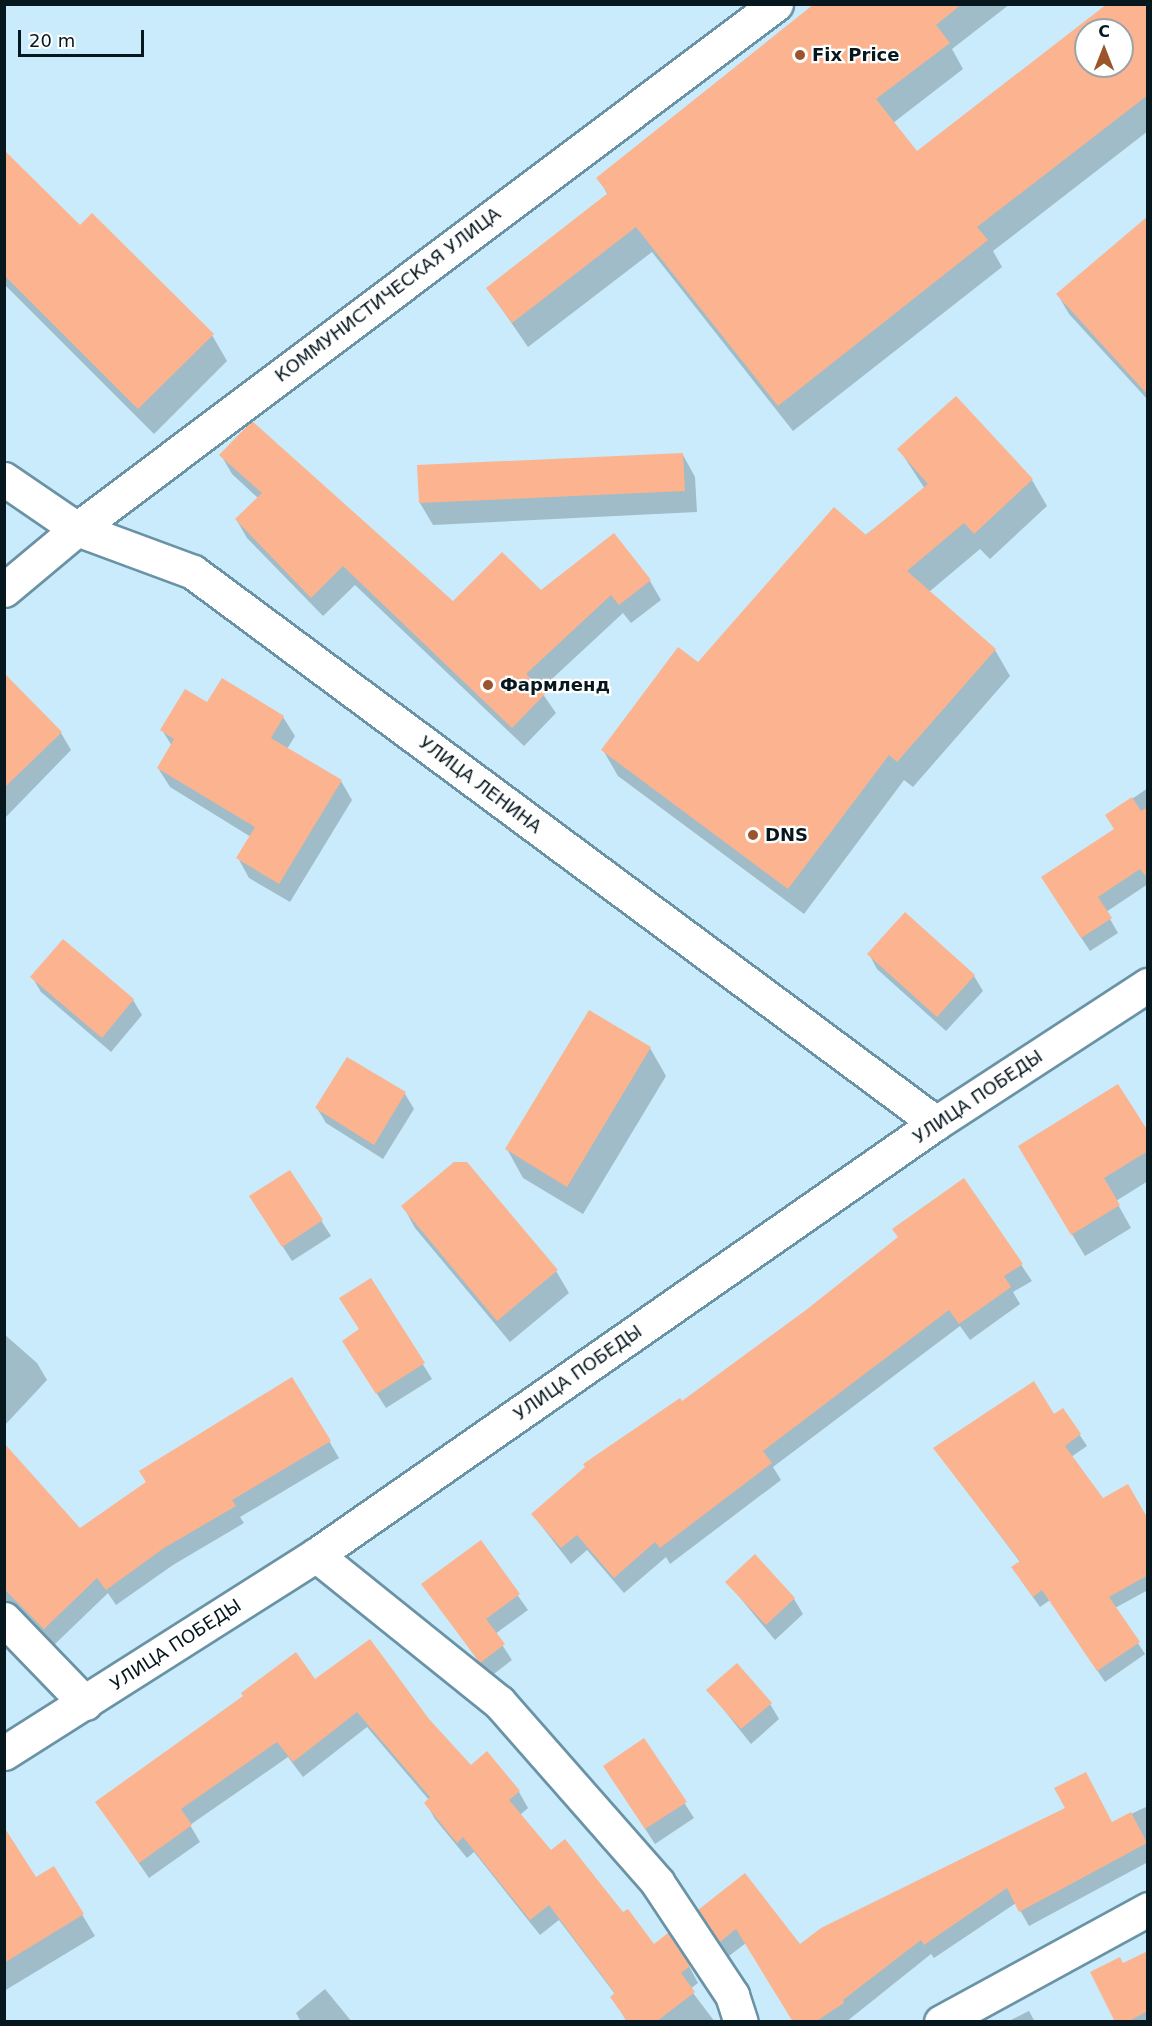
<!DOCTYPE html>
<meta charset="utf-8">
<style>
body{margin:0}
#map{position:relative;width:1152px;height:2026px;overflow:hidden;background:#c9ebfb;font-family:"DejaVu Sans",sans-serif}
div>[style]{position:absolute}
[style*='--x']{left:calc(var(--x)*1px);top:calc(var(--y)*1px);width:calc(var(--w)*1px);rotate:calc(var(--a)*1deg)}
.shadow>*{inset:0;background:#0003}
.building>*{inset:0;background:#fbb48f}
.roads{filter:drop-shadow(2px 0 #6a93a5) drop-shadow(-2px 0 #6a93a5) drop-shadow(0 2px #6a93a5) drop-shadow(0 -2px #6a93a5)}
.minor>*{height:33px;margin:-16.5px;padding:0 16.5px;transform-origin:16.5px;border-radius:16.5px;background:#fff}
.dots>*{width:16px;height:16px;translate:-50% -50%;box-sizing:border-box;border:3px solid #fff;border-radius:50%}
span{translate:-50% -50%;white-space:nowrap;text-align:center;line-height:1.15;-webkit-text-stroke:4.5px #fff;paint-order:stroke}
.poi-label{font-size:18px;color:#07171e;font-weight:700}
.left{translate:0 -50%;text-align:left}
.street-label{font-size:18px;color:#07171e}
.frame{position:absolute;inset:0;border:6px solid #07171e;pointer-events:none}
.north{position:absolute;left:1074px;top:18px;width:60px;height:60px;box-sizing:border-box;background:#fff;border:2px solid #9ca2a5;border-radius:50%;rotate:0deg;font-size:16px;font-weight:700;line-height:24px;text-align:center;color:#07171e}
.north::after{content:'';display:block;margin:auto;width:21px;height:27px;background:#9b542c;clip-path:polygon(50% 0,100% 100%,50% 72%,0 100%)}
.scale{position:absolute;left:18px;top:30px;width:126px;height:27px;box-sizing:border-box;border:3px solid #07171e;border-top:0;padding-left:8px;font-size:18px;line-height:21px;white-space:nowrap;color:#07171e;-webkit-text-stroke:4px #fff;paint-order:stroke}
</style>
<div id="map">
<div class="shadow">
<i style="clip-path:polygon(evenodd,838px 4px,1010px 4px,952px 49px,963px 69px,893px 123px,917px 153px,1109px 4px,1148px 4px,1148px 131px,993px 251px,1002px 267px,793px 431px,652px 252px,528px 347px,488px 289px,608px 195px,598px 178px,838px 4px,1086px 30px,1122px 30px,1122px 66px,1086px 66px,1086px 30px)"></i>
<i style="clip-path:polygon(4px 152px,80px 227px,212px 335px,227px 361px,154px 434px,4px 284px)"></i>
<i style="clip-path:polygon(1148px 217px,1148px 400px,1069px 314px,1058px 295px)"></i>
<i style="clip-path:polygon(899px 449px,1032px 480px,1047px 506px,990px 559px,980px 549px,929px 592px,995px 650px,1010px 676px,913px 787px,904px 780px,804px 914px,618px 776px,603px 750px,698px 664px,925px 489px)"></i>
<i style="clip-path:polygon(221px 455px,453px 603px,650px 581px,661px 600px,631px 623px,623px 613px,540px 690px,556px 713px,524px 746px,355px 585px,323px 616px,247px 538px,236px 519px,258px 498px,232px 474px)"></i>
<i style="clip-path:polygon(683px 455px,695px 477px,697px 512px,433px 525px,420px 503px)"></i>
<i style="clip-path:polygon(4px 687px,61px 733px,71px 750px,4px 819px)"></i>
<i style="clip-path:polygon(283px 717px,295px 736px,287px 749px,341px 781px,352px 800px,290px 902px,249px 878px,238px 858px,251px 837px,170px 787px,158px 768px,172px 746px,162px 730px)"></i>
<i style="clip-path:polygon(1148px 788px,1148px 884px,1106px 912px,1118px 933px,1090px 951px,1051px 892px,1115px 830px,1107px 816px)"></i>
<i style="clip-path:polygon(63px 941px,133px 1000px,142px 1015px,111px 1052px,41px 992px,32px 977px)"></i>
<i style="clip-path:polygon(869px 954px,974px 976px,983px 991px,946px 1031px,877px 969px)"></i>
<i style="clip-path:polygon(650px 1048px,666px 1076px,583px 1214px,523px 1178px,507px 1149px)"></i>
<i style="clip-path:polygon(405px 1094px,414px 1109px,383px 1159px,326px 1123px,317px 1108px)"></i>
<i style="clip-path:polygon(1148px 1134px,1148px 1181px,1116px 1201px,1131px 1228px,1085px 1256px,1032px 1168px)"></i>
<i style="clip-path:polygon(290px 1172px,331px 1236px,292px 1261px,260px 1211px)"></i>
<i style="clip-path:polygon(964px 1180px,1032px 1281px,1013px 1292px,1020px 1304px,970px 1340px,960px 1326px,773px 1467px,781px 1480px,670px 1564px,666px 1557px,624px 1593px,587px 1550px,571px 1564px,533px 1515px,807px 1311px,899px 1238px)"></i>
<i style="clip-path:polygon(403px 1206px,556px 1271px,569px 1293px,510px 1342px,415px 1228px)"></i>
<i style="clip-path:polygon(370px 1280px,432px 1379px,386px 1408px,353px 1356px)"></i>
<i style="clip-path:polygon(4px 1334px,37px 1363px,47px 1380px,4px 1426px)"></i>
<i style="clip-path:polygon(1063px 1410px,1087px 1446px,1071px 1457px,1102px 1500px,1148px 1522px,1148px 1590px,1115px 1608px,1145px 1654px,1105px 1682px,1050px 1600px,1040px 1607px,1020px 1579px,1020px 1562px,935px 1449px,1053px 1417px)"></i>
<i style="clip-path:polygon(329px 1441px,339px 1458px,240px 1517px,244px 1523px,173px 1565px,116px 1605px,108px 1593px,54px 1645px,20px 1617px,4px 1621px,4px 1580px,80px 1530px)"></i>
<i style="clip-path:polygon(480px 1542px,528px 1610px,495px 1634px,512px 1660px,490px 1677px,423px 1584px)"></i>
<i style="clip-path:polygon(727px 1582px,794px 1599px,803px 1614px,775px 1640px)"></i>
<i style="clip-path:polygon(315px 1681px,428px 1720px,471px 1767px,487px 1753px,519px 1792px,528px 1808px,520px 1815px,551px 1853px,653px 1946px,689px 1966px,698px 1983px,690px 1989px,715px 2022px,627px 2022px,612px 1997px,615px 1994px,559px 1920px,540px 1935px,474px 1852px,467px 1858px,435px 1819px,426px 1803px,429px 1800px,367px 1727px,303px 1777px,288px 1757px,190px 1825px,200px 1842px,149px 1878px,97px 1802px)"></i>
<i style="clip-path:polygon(708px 1690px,770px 1704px,779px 1719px,751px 1744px)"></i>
<i style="clip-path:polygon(644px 1740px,694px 1818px,655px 1844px,605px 1767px)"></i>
<i style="clip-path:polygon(1148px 1806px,1148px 1862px,1029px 1926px,1016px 1903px,934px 1958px,931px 1954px,846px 2022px,794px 2022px,746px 1943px,729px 1956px,700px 1910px,800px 1946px,1112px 1823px)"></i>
<i style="clip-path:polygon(4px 1866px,35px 1879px,54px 1868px,95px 1936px,4px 1991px)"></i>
<i style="clip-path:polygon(1128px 1974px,1148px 2013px,1148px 2022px,1117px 2022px)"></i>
<i style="clip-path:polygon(325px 1989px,352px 2022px,301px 2022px,296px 2013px)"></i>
<i style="clip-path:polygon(1029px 2011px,1035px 2022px,1007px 2022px)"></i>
</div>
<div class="building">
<i style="clip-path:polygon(evenodd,814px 4px,962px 4px,936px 25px,950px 43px,876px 99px,917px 151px,1107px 4px,1148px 4px,1148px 95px,977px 227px,988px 240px,778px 406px,636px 227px,512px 323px,486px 288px,608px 193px,596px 178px,814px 4px,1086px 30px,1122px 30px,1122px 66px,1086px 66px,1086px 30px)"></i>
<i style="clip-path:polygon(4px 150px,80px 225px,92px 213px,214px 334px,138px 409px,4px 275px)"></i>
<i style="clip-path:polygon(1148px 216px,1148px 395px,1056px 294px)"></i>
<i style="clip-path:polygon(956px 396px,1033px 479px,974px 534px,964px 523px,907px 571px,996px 649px,897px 762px,889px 755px,788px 889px,601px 750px,678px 647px,698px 662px,834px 507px,866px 535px,928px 484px,897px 449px)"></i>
<i style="clip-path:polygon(252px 421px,453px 601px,502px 552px,541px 590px,614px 533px,651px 580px,619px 605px,611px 595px,526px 674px,546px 693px,512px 728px,343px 566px,311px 598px,235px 519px,262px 493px,219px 455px)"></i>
<i style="clip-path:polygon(683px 453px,685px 491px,419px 503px,417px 465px)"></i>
<i style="clip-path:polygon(4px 673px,62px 732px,4px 788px)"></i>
<i style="clip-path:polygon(222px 678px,284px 716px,271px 738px,342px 780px,279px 884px,236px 858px,255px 827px,157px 768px,174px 739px,160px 730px,185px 689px,207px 702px)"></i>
<i style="clip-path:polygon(1132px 797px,1141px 811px,1148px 807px,1148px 879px,1140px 869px,1098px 897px,1112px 918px,1081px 938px,1041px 877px,1114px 829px,1105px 815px)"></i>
<i style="clip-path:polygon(905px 912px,975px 975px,937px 1017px,867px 954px)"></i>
<i style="clip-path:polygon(63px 939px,134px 999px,102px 1038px,30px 977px)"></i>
<i style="clip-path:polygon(589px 1010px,651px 1047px,567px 1187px,505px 1149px)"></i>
<i style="clip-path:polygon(347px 1057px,406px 1092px,374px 1145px,315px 1108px)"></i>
<i style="clip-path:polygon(1118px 1084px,1148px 1131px,1148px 1151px,1104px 1178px,1120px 1205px,1071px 1235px,1018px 1146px)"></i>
<i style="clip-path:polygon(454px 1162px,467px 1162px,558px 1270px,497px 1321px,401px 1206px)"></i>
<i style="clip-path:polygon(290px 1170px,323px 1220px,282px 1247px,249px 1196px)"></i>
<i style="clip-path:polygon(964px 1178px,1023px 1264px,1004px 1276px,1011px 1287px,959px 1324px,949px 1310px,763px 1451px,772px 1463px,660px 1548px,655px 1542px,614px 1578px,577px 1535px,561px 1548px,531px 1514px,585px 1467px,583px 1464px,680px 1398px,682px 1401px,806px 1310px,898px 1237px,892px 1229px)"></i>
<i style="clip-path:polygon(371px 1278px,425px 1363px,376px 1394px,342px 1341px,359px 1329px,339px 1298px)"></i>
<i style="clip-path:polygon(292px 1377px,331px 1441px,232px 1500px,236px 1506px,164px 1548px,106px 1590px,97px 1578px,44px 1629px,4px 1589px,4px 1443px,80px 1528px,146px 1482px,139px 1471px)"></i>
<i style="clip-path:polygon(1034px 1381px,1054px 1414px,1063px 1408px,1081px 1434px,1065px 1446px,1103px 1498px,1128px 1484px,1148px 1519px,1148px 1575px,1109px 1597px,1140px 1642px,1097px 1671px,1042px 1590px,1033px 1597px,1011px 1567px,1020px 1561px,933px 1448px)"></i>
<i style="clip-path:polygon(481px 1540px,520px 1594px,486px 1619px,505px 1644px,480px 1663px,421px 1584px)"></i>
<i style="clip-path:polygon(755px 1554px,795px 1598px,766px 1625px,725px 1582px)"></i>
<i style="clip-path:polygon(370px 1639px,429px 1719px,471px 1765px,487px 1751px,520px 1791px,509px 1800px,551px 1850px,565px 1839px,623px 1912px,628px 1909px,654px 1944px,668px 1933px,690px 1966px,681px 1973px,695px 1992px,656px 2022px,628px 2022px,610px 1997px,615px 1993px,549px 1905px,530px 1920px,463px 1837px,457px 1843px,424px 1803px,430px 1797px,357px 1712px,293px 1762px,277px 1742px,181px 1809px,192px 1825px,139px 1863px,95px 1802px,243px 1696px,241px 1693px,296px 1652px,315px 1679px)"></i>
<i style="clip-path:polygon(737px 1663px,772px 1703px,741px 1729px,706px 1690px)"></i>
<i style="clip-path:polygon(644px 1738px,687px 1802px,645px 1829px,603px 1766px)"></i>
<i style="clip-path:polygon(1086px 1772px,1112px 1822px,1131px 1812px,1147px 1843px,1019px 1912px,1007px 1888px,924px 1945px,921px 1940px,843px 2000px,844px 2003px,815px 2022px,793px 2022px,736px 1929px,720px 1942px,698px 1910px,745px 1873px,800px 1944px,821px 1928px,1065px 1808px,1054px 1788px)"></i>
<i style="clip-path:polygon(4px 1827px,36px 1877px,54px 1866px,84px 1914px,4px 1963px)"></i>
<i style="clip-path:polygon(1148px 1951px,1148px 2011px,1127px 2022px,1115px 2022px,1090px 1972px,1120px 1957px,1123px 1963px)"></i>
</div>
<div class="roads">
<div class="minor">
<i style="--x:4;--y:479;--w:88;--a:34.4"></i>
<i style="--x:77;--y:529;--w:124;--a:20.3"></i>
<i style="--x:193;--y:572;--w:925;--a:36.56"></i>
<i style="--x:4;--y:590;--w:95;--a:-39.9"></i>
<i style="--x:77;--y:529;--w:874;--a:-36.91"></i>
<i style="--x:316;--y:1555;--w:235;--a:38.8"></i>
<i style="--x:499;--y:1702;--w:240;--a:48.7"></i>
<i style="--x:657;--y:1882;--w:136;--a:56.4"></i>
<i style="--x:732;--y:1995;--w:28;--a:72"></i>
<i style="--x:4;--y:1619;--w:117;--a:46"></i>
<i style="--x:4;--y:1753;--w:370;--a:-32.4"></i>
<i style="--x:316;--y:1555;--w:756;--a:-34.87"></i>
<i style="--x:936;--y:1123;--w:253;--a:-33.1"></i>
<i style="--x:941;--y:2022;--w:236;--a:-28.6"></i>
</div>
</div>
<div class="dots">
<i style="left:800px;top:55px;background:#9b542c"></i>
<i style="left:488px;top:685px;background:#9b542c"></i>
<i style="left:753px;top:835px;background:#9b542c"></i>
</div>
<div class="poi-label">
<span class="left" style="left:812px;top:55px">Fix Price</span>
<span class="left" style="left:500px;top:685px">Фармленд</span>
<span class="left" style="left:765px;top:835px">DNS</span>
</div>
<div class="street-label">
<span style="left:388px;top:295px;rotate:-37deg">КОММУНИСТИЧЕСКАЯ УЛИЦА</span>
<span style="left:480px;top:785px;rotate:37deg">УЛИЦА ЛЕНИНА</span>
<span style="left:978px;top:1097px;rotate:-34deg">УЛИЦА ПОБЕДЫ</span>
<span style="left:578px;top:1373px;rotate:-35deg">УЛИЦА ПОБЕДЫ</span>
<span style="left:176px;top:1645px;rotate:-33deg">УЛИЦА ПОБЕДЫ</span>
</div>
<div class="frame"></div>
<div class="north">С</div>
<div class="scale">20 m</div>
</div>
